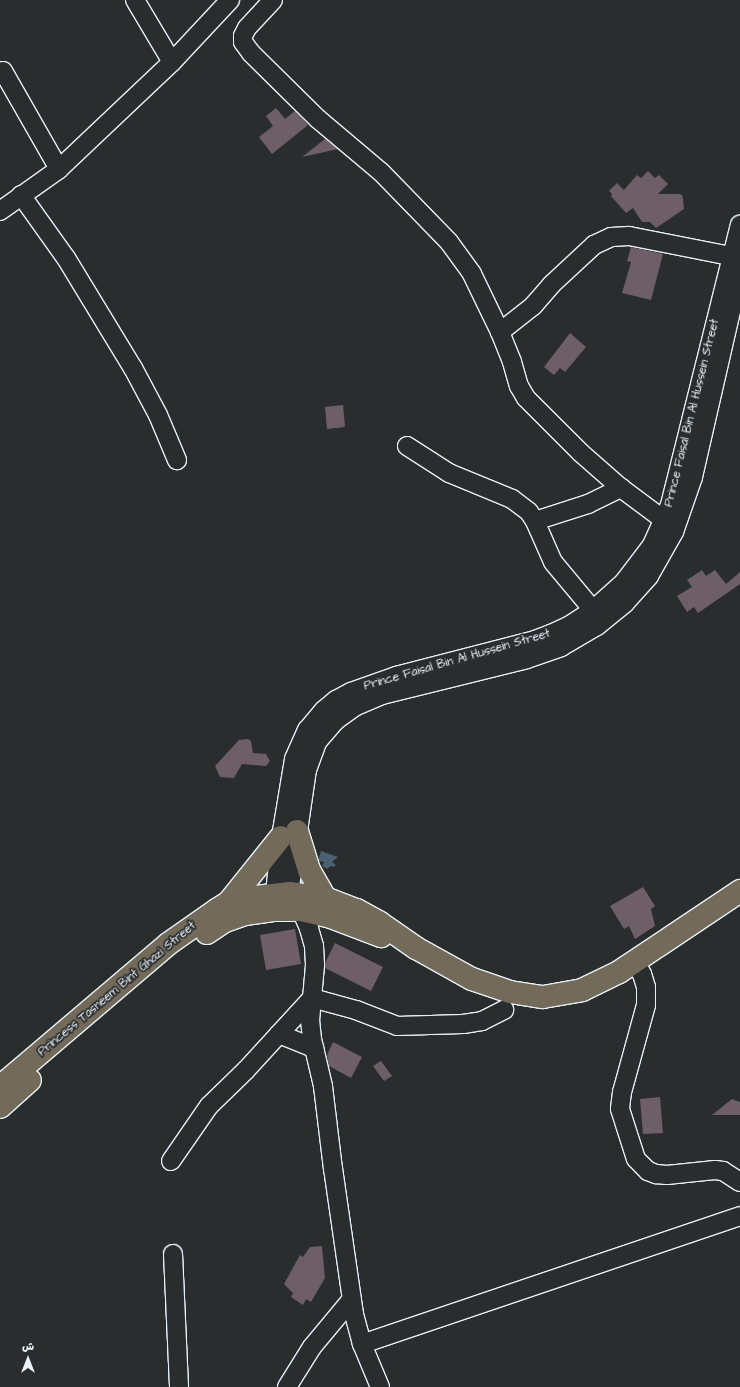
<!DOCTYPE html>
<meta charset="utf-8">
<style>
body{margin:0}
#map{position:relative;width:740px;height:1387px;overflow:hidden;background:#2a2d2e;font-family:"Architects Daughter","Playpen Sans Arabic",sans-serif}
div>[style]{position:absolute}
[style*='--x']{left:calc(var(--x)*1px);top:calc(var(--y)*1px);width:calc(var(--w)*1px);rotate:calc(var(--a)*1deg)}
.water>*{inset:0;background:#4d6070}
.building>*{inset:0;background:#6e5e68}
.roads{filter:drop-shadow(1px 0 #e8f1f8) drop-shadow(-1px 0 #e8f1f8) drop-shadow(0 1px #e8f1f8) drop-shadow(0 -1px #e8f1f8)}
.minor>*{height:18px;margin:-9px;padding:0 9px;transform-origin:9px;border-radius:9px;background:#2a2d2e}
.major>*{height:22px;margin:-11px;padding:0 11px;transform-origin:11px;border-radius:11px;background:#746a5a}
span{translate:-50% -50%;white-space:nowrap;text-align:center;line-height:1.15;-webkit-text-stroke:3.5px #2a2d2e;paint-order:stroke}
.street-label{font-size:12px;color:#e8f1f8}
.north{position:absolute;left:8px;top:1339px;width:40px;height:40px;-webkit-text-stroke:3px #2a2d2e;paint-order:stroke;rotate:0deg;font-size:11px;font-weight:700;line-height:16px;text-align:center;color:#e8f1f8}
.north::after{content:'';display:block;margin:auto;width:14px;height:18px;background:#e8f1f8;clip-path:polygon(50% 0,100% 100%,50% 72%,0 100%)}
</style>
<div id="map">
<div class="water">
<i style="clip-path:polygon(321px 851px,338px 857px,332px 862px,336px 865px,334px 867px,331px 866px,327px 869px,322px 866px,324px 862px,318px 861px)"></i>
</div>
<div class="building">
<i style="clip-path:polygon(276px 108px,285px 119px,295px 111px,308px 125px,272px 154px,259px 137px,273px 126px,266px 116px)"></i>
<i style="clip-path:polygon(325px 139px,338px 149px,302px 157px)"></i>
<i style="clip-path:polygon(648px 171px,655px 178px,659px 175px,668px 184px,658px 194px,679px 194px,682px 195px,683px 199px,684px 209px,656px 228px,650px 222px,642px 222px,633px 208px,626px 213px,611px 196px,612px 194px,609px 191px,617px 183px,624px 190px,637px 175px,641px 178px)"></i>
<i style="clip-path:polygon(631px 247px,663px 254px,651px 300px,622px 293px,631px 262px,627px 261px)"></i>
<i style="clip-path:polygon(570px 333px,586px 347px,565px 372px,560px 368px,554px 375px,544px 367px)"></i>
<i style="clip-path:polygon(343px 405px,345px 427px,327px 429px,325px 407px)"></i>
<i style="clip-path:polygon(702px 570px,706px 576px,715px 570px,726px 584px,740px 572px,740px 584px,698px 613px,694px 607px,687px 612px,677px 596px,692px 587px,687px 580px)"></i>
<i style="clip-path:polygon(248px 739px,251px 741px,253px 753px,266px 754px,270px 761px,266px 766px,242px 764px,234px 778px,220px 777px,215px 766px,239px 740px)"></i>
<i style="clip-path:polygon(643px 887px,655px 906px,651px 909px,655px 926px,635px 939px,629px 926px,624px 929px,610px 906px)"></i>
<i style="clip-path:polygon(295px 929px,301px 964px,266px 970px,260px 935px)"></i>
<i style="clip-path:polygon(335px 943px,383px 967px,371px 991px,325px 968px,325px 963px)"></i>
<i style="clip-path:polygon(333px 1042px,362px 1057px,351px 1078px,329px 1066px,327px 1055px)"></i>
<i style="clip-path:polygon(381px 1061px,392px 1076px,384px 1081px,373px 1066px)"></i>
<i style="clip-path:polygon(660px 1097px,663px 1133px,643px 1134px,640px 1099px)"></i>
<i style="clip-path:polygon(732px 1099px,740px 1102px,740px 1115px,712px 1115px)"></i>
<i style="clip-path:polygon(322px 1246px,325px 1278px,311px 1302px,306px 1299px,303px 1305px,291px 1297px,293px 1293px,284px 1284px,300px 1255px,303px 1257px,310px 1247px)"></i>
</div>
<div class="roads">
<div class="minor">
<i style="--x:135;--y:0;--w:72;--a:59.2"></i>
<i style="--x:273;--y:0;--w:38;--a:133"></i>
<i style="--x:247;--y:28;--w:9;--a:117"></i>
<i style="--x:243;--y:36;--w:6;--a:90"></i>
<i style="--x:243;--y:42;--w:14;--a:54"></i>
<i style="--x:251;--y:53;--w:94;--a:44.6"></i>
<i style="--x:318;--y:119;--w:82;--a:40.1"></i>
<i style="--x:381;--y:172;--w:98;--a:45.8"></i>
<i style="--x:449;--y:242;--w:39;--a:54"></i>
<i style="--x:472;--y:274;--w:64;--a:64.2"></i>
<i style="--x:500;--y:332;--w:32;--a:68"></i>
<i style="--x:512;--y:362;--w:25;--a:74"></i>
<i style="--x:519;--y:386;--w:14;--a:60"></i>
<i style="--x:526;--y:398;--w:78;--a:45"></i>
<i style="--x:581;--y:453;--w:53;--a:41.2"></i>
<i style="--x:621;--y:488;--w:54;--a:36.7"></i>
<i style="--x:3;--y:71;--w:113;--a:60.3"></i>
<i style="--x:21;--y:195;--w:77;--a:54.5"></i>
<i style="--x:66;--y:258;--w:129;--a:58.7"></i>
<i style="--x:133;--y:368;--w:53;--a:62"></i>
<i style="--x:158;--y:415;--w:49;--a:67.1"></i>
<i style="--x:0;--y:211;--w:72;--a:-35.4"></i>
<i style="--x:59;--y:169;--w:156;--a:-43.4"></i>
<i style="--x:172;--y:62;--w:85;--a:-46.9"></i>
<i style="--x:500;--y:332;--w:42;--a:-38.2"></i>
<i style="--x:533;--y:306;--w:28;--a:-49"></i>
<i style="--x:551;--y:285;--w:59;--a:-42.9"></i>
<i style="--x:594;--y:245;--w:19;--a:-25"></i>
<i style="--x:611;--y:237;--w:18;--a:-3"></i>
<i style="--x:629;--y:236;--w:113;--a:11.2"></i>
<i style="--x:407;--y:446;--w:50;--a:32.7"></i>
<i style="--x:449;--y:473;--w:68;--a:22.4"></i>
<i style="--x:512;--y:499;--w:21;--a:37"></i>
<i style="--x:529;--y:512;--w:11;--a:56"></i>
<i style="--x:593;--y:610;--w:62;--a:-129.8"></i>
<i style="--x:553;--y:562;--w:45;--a:-113.7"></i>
<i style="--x:535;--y:521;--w:56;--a:-17.8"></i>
<i style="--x:588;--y:504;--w:37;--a:-26"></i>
<i style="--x:281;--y:904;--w:14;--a:-54"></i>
<i style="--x:289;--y:893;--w:124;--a:-81.7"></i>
<i style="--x:307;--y:770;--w:30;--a:-70"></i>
<i style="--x:317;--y:742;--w:28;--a:-49"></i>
<i style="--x:335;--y:721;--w:24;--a:-36"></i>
<i style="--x:354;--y:707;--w:30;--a:-23"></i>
<i style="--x:382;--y:695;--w:149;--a:-13.9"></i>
<i style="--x:527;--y:659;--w:36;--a:-19"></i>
<i style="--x:561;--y:647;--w:42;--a:-30.3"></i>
<i style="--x:597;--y:626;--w:36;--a:-39"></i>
<i style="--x:625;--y:603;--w:36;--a:-48"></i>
<i style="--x:649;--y:576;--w:51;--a:-60.4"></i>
<i style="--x:674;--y:532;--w:58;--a:-70.9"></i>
<i style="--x:693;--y:477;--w:210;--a:-77.1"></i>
<i style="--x:634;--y:962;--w:14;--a:56"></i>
<i style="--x:642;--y:974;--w:14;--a:73"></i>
<i style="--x:646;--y:987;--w:18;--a:90"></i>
<i style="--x:646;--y:1005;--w:90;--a:105.4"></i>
<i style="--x:622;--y:1092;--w:17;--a:97"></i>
<i style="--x:620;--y:1109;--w:52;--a:72.3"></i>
<i style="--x:636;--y:1159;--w:17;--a:45"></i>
<i style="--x:648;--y:1171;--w:9;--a:21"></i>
<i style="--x:656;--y:1174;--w:11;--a:5"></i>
<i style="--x:667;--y:1175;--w:48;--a:-5.9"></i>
<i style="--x:715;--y:1170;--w:8;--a:7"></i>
<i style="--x:723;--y:1171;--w:20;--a:33"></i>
<i style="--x:279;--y:1034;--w:38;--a:22"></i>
<i style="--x:171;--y:1161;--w:67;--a:-55.4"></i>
<i style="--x:209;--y:1106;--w:52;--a:-44.2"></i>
<i style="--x:246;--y:1070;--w:98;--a:-47.5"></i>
<i style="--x:312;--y:998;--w:46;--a:15.3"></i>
<i style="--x:356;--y:1010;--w:44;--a:21.3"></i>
<i style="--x:397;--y:1026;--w:66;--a:-1.7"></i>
<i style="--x:463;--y:1024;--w:19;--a:-9"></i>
<i style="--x:482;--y:1021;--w:25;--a:-27"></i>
<i style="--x:173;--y:1254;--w:133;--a:87.4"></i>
<i style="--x:362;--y:1344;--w:399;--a:-18.7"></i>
<i style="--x:287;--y:1387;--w:47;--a:-58"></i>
<i style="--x:312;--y:1347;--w:62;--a:-50.2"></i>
<i style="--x:380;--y:1387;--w:47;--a:-112.7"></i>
<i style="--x:362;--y:1344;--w:31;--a:-105"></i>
<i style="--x:354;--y:1314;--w:147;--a:-98.2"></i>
<i style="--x:333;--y:1169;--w:84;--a:-96.9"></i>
<i style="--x:323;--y:1086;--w:48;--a:-103.2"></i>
<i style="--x:312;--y:1039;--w:18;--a:-96"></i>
<i style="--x:310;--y:1021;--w:56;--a:-84.9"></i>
<i style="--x:315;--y:965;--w:19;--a:-93"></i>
<i style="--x:314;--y:946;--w:19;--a:-106"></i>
<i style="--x:309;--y:928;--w:20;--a:-114"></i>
<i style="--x:301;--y:910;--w:11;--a:-175"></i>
<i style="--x:290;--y:909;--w:4;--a:-153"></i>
<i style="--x:286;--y:907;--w:9;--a:-139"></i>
<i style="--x:279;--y:901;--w:9;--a:-117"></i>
<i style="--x:275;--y:893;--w:56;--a:-83.9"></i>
<i style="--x:281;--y:837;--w:79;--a:-80.5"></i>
<i style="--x:294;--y:759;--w:32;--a:-66"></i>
<i style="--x:307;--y:730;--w:26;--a:-50"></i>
<i style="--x:324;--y:710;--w:16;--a:-40"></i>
<i style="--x:336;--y:700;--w:17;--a:-28"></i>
<i style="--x:351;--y:692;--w:48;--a:-19.6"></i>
<i style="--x:396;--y:676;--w:144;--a:-14.5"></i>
<i style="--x:535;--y:640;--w:17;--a:-21"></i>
<i style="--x:551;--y:634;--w:21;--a:-25"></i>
<i style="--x:570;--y:625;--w:27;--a:-33"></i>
<i style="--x:593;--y:610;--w:42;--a:-42.1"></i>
<i style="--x:624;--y:582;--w:46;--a:-52.9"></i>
<i style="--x:652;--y:545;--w:44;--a:-65.8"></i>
<i style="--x:670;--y:505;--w:289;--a:-76"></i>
</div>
<div class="major">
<i style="--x:297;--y:831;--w:41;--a:72.9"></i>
<i style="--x:309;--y:870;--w:32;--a:60"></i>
<i style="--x:229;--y:902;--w:83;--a:-51.3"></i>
<i style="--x:207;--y:933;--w:22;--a:-34"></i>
<i style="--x:225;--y:921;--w:21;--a:-19"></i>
<i style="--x:245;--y:914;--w:27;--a:-8"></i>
<i style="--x:272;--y:910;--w:29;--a:0"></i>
<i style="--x:301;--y:910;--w:28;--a:13"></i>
<i style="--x:328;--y:916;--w:57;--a:20.7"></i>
<i style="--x:0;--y:1087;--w:221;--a:-40.4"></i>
<i style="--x:168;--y:944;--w:61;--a:-35"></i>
<i style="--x:218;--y:909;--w:13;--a:-32"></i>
<i style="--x:229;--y:902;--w:17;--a:-13"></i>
<i style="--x:246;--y:898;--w:43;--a:-6.6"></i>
<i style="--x:289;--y:893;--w:36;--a:8"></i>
<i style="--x:325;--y:898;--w:34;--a:21"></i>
<i style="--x:357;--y:910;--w:26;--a:29"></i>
<i style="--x:380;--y:923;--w:44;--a:34.8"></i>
<i style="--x:416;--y:948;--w:64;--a:29"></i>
<i style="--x:472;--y:979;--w:40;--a:18.9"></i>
<i style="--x:510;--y:992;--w:33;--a:9"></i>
<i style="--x:543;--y:997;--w:40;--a:-10"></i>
<i style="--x:582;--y:990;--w:41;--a:-25.9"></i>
<i style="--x:619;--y:972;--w:146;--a:-33.8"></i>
<i style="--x:0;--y:1107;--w:40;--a:-42"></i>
</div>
</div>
<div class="street-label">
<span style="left:692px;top:413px;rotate:-76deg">Prince Faisal Bin Al Hussein Street</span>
<span style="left:457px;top:660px;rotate:-16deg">Prince Faisal Bin Al Hussein Street</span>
<span style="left:117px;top:989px;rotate:-40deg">Princess Tasneem Bint Ghazi Street</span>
</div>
<div class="north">ش</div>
</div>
